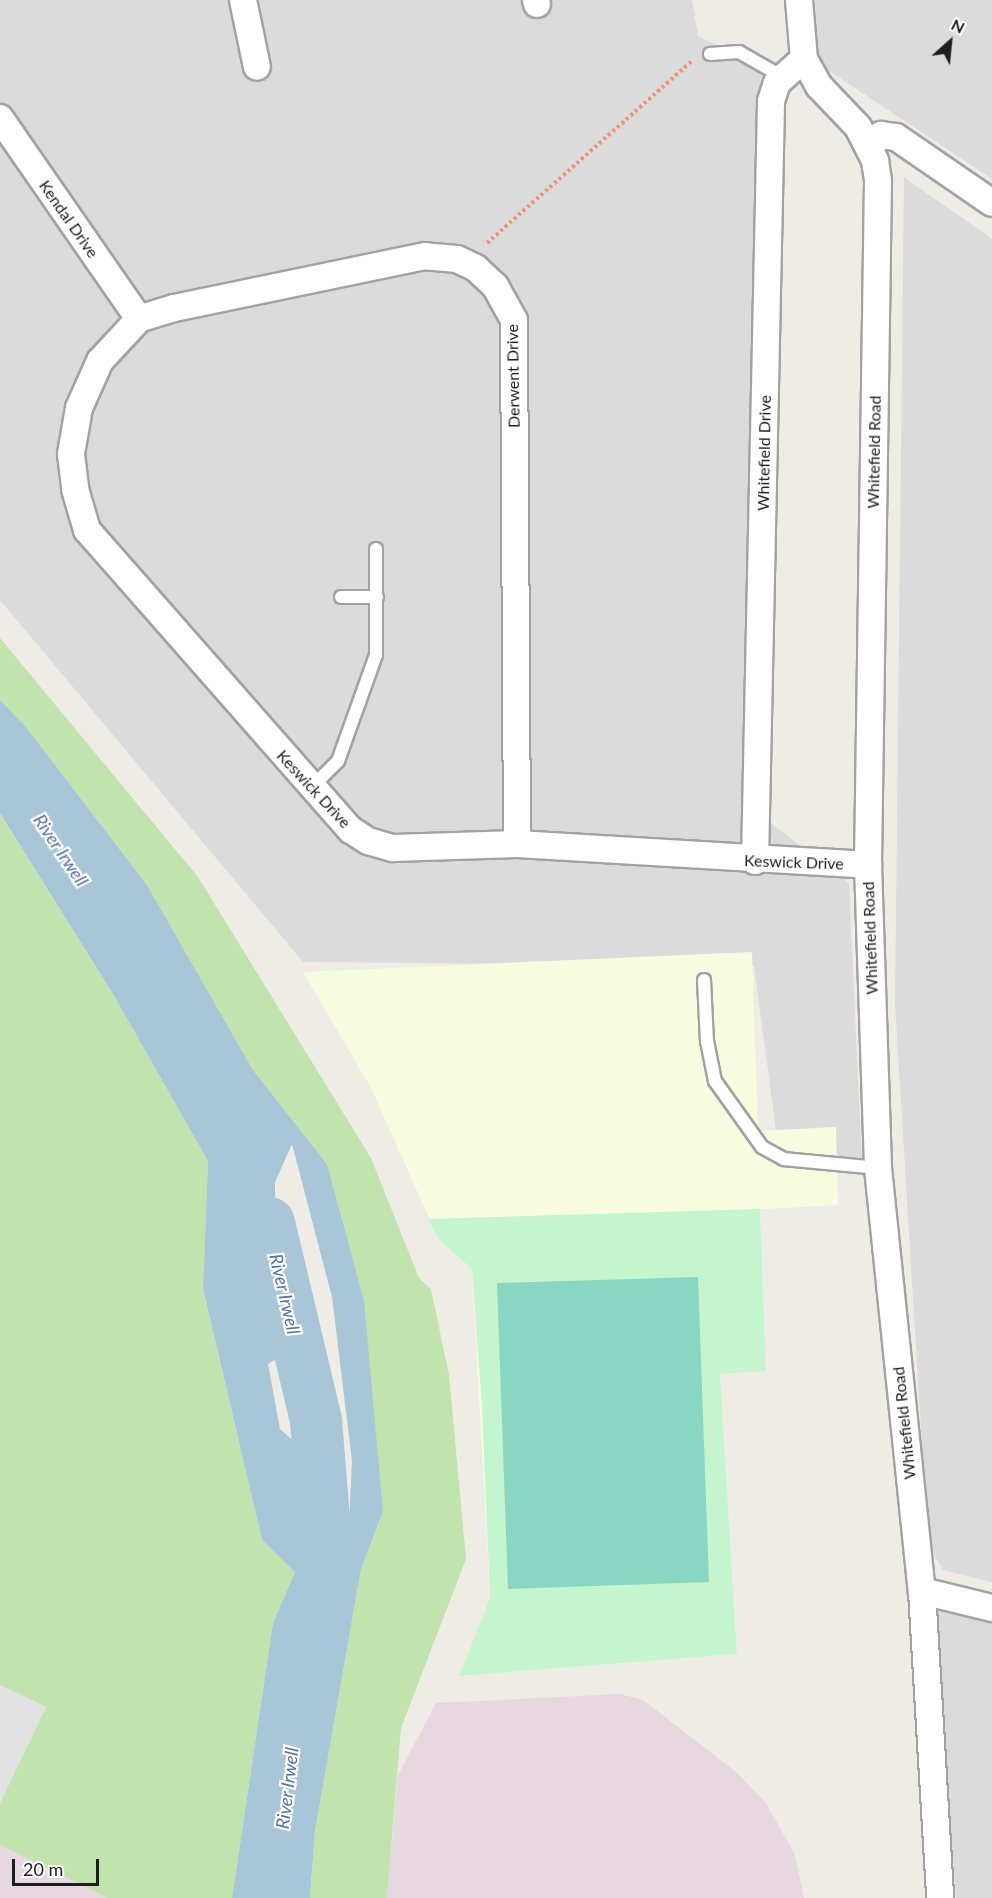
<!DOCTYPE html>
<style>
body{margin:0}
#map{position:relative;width:992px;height:1898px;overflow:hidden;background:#eeece4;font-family:Lato,sans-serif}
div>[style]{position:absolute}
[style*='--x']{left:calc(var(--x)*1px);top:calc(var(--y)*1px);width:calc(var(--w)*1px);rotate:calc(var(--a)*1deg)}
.residential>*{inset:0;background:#dcdbdb}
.industrial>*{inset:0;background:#e6d7e1}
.education>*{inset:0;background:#f8fcdf}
.grass>*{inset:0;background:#c1e4ae}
.park>*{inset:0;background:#c5f5cf}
.pitch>*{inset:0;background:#89d7c3}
.parking>*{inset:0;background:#e2e2e2}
.water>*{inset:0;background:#a8c6d8}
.river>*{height:52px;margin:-26px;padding:0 26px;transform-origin:26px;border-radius:26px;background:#a8c6d8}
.path>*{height:4px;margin-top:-2px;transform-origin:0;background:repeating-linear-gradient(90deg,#ee9375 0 3px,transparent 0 6px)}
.roads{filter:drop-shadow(2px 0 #a2a2a2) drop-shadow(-2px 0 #a2a2a2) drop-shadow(0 2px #a2a2a2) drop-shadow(0 -2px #a2a2a2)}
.lane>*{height:12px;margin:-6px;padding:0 6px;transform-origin:6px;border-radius:6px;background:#fff}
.street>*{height:26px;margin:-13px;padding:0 13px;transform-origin:13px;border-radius:13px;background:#fff}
span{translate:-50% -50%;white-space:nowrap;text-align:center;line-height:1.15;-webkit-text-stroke:4.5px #fff;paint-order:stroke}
.street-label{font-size:16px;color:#1e1e1e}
.water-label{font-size:18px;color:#5270a5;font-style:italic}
.north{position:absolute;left:920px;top:12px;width:60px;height:60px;-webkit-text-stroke:4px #fff;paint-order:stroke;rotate:27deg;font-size:16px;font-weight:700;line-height:24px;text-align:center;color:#1e1e1e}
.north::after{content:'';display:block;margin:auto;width:21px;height:27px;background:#1e1e1e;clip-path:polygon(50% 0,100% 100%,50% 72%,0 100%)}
.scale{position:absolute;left:12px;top:1859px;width:87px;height:27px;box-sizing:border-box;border:3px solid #1e1e1e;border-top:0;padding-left:8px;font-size:18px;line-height:21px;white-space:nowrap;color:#1e1e1e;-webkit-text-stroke:4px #fff;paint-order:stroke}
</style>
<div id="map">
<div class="residential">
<i style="clip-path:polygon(0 0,692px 0,698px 36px,761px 67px,747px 805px,849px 883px,862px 1165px,779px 1153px,754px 966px,303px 962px,0 600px)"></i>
<i style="clip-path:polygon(815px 0,992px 0,992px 179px,817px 63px)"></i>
<i style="clip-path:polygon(904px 177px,992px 239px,992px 1582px,943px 1570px,928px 1544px,895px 1004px)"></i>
<i style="clip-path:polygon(934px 1602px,992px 1620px,992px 1898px,956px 1898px)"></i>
</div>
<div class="industrial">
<i style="clip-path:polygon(620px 1694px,643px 1700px,736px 1772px,766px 1803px,795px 1855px,804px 1898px,387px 1898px,398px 1775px,436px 1703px)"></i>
<i style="clip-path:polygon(0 1845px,108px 1898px,0 1898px)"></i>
</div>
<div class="education">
<i style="clip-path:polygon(752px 952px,758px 1131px,836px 1127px,838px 1205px,760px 1209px,766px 1371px,720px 1374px,737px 1654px,459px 1676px,490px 1598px,472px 1269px,439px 1240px,371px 1088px,303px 972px)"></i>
</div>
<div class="grass">
<i style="clip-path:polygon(0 638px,198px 877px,371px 1158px,419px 1278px,431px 1289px,449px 1375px,466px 1559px,401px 1728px,387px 1898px,310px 1898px,315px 1831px,361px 1569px,383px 1511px,374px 1425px,327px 1164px,253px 1070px,147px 885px,26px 727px,0 700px)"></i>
<i style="clip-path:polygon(0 813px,113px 994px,208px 1161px,203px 1290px,262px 1540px,295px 1572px,273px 1623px,232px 1898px,108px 1898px,0 1845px,0 1803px,46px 1707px,0 1685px)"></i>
</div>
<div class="park">
<i style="clip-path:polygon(760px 1209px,766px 1371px,720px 1374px,737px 1654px,459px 1676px,490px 1598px,482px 1408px,472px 1269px,439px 1240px,428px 1219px)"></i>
</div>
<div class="pitch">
<i style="clip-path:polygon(698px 1277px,709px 1582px,508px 1589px,497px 1283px)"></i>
</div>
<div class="parking">
<i style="clip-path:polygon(0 1685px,46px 1707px,0 1803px)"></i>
</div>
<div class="water">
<i style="clip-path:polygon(evenodd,0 700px,26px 727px,147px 885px,253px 1070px,327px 1164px,364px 1301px,383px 1511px,361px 1569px,315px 1831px,310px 1898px,232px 1898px,273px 1623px,295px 1572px,262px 1540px,203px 1289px,208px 1161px,113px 994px,0 813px,0 700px,292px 1144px,332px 1297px,352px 1461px,348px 1545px,338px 1554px,320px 1529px,332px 1500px,310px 1456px,280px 1429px,268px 1364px,289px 1351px,283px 1311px,287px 1270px,275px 1217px,275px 1182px,292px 1144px)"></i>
</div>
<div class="river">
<i style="--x:269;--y:1223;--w:204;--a:76.6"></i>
<i style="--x:316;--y:1421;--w:170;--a:85.3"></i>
<i style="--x:330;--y:1590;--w:19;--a:102"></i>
</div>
<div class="path">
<i style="--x:487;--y:243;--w:274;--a:-41.6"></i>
</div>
<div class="roads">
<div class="lane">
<i style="--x:710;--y:54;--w:29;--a:-4"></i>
<i style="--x:739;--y:52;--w:51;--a:29.6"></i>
<i style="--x:341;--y:597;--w:36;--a:0"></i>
<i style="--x:312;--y:787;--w:37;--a:-45"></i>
<i style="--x:338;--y:761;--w:113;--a:-70.3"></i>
<i style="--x:376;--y:655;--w:106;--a:-90"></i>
<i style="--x:704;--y:980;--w:61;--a:87.2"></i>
<i style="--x:707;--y:1041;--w:41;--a:78.7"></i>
<i style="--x:715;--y:1081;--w:81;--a:54.5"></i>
<i style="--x:762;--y:1147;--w:25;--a:29"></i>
<i style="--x:784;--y:1159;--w:94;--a:5.5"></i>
</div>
<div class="street">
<i style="--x:243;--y:0;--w:68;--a:78.2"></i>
<i style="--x:536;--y:0;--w:4;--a:76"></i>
<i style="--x:799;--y:0;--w:59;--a:85.2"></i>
<i style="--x:804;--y:59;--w:31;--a:61"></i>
<i style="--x:819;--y:86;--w:57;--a:46.4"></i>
<i style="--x:858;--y:127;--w:38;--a:63"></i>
<i style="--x:875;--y:161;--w:20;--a:81"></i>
<i style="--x:878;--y:181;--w:684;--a:90.84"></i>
<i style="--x:868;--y:865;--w:303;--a:88.1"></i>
<i style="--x:878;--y:1168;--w:425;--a:84.1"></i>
<i style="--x:922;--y:1591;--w:308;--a:86.6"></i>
<i style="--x:0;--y:118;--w:244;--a:55.3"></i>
<i style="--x:870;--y:146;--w:16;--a:-45"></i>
<i style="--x:881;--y:135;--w:15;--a:8"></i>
<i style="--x:896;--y:137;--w:116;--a:34.5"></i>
<i style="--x:517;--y:844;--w:524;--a:-90.33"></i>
<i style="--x:514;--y:320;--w:39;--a:-119"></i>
<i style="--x:495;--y:286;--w:26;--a:-137"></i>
<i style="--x:476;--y:268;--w:21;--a:-155"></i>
<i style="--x:457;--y:259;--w:32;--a:-175"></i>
<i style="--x:425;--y:256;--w:256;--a:168.3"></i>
<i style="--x:174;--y:308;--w:37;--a:163"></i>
<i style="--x:139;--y:319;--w:57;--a:132.9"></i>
<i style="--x:100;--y:361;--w:51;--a:114.1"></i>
<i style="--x:79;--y:408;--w:47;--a:99.9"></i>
<i style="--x:71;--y:454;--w:35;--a:83"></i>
<i style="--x:75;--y:489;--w:43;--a:73.7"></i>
<i style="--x:87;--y:530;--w:400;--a:48.7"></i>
<i style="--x:351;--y:830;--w:20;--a:33"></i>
<i style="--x:368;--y:841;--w:26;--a:16"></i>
<i style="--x:393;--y:848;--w:124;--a:-1.8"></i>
<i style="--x:517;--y:844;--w:352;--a:3.4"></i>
<i style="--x:755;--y:861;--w:760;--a:-88.79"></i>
<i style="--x:771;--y:101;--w:19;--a:-72"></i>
<i style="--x:777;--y:83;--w:36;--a:-42"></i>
<i style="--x:922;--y:1591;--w:72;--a:13.7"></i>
</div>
</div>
<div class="street-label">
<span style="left:69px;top:219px;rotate:55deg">Kendal Drive</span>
<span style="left:513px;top:376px;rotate:-91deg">Derwent Drive</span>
<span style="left:874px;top:452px;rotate:-89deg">Whitefield Road</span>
<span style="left:764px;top:453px;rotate:-89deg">Whitefield Drive</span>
<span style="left:314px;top:789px;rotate:47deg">Keswick Drive</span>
<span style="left:794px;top:862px;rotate:2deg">Keswick Drive</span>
<span style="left:870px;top:938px;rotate:-92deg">Whitefield Road</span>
<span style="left:904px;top:1423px;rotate:-96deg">Whitefield Road</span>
</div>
<div class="water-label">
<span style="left:61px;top:850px;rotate:56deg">River Irwell</span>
<span style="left:285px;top:1294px;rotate:77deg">River Irwell</span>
<span style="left:287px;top:1788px;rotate:-83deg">River Irwell</span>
</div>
<div class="north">N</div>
<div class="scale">20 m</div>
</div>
